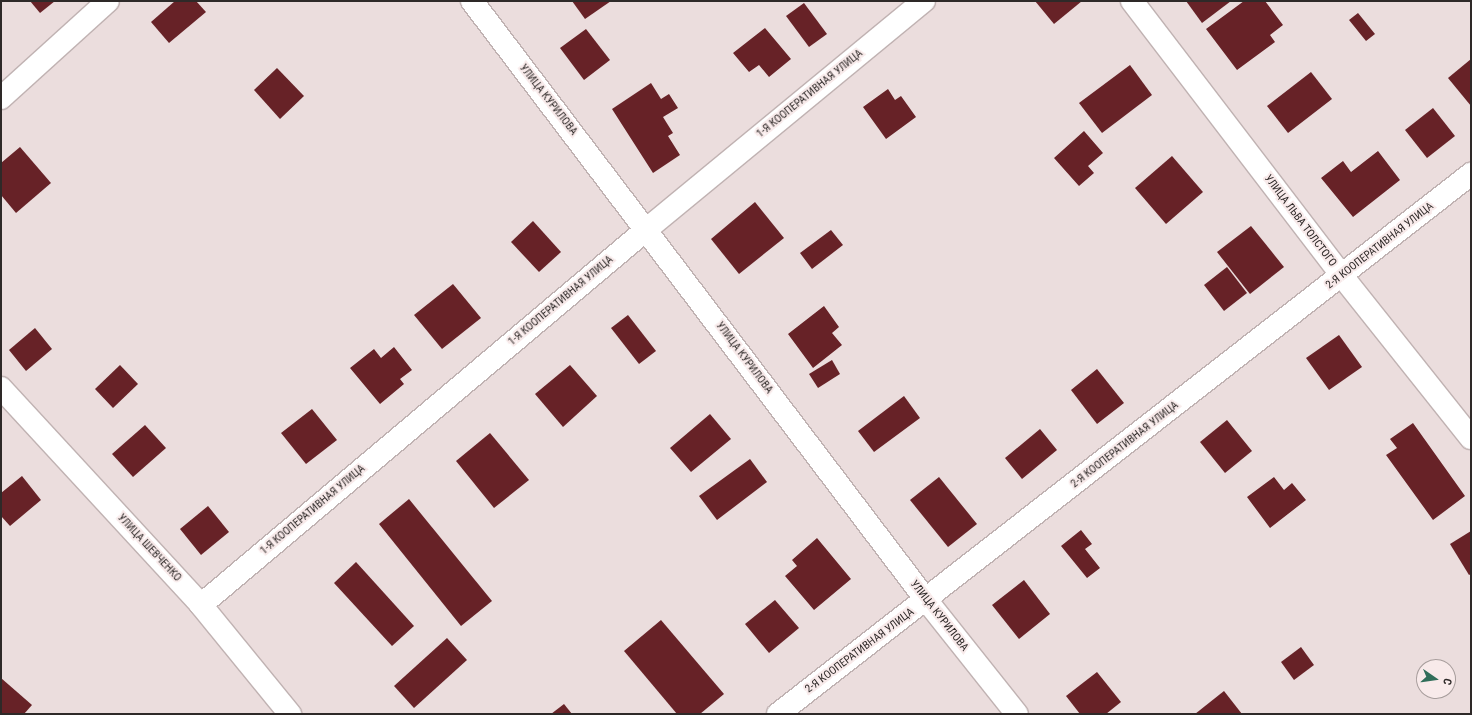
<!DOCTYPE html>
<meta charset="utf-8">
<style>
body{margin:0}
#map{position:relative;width:1472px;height:715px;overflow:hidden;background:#ebdddd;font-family:"Roboto Condensed",sans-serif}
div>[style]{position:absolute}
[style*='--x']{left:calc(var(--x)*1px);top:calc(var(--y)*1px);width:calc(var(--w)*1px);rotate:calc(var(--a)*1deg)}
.building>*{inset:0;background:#672227}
.roads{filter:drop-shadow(1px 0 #c0b2b2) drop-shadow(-1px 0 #c0b2b2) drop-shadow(0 1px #c0b2b2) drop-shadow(0 -1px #c0b2b2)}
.minor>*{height:22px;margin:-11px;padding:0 11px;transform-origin:11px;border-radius:11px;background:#fff}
span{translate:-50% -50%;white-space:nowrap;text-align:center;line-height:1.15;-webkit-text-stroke:4px #f8eaea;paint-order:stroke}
.street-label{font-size:11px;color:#2e2928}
.frame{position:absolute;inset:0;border:2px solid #2e2928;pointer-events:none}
.north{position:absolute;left:1416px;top:659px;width:40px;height:40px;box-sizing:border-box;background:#f8eaea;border:1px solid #a79d9c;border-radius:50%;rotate:103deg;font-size:11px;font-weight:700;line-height:16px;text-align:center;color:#2e2928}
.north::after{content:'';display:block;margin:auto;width:14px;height:18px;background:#316e5a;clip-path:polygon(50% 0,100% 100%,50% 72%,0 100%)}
</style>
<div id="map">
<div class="building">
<i style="clip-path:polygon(30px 1px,55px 1px,40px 13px)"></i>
<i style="clip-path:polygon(175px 1px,196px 1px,206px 12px,169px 43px,151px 22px)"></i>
<i style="clip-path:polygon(572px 1px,611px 1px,585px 19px)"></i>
<i style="clip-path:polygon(1035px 1px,1082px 1px,1054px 24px)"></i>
<i style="clip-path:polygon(1186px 1px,1231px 1px,1202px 23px)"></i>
<i style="clip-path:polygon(1244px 1px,1265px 1px,1283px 25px,1270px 35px,1275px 42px,1237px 70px,1206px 29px)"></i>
<i style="clip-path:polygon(804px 3px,827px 34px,809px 47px,786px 16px)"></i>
<i style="clip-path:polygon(1358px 13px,1375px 34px,1366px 41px,1349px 20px)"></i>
<i style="clip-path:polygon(765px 28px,791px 59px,769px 77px,759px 65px,749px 72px,733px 53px)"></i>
<i style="clip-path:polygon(586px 29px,610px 60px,584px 80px,560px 48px)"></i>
<i style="clip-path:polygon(1471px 59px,1471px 106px,1448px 78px)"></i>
<i style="clip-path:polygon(1130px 65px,1152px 95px,1102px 133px,1079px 103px)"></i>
<i style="clip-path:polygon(277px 68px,304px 96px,280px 119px,254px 90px)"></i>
<i style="clip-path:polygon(1311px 72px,1332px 99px,1288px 133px,1267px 106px)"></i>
<i style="clip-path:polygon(651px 83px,661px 99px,669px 94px,678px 108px,663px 117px,673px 133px,668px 136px,680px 155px,653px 173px,612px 109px)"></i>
<i style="clip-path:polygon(888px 89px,895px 100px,901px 96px,916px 117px,886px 139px,863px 107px)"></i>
<i style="clip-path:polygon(1433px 108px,1455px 136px,1427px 158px,1405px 130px)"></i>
<i style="clip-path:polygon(1084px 131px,1103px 153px,1088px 166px,1094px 173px,1079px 186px,1054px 158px)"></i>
<i style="clip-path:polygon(20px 147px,51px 183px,16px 213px,1px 195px,1px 163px)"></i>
<i style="clip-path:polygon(1378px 151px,1400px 180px,1353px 217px,1321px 178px,1343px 161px,1351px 172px)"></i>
<i style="clip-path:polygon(1172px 156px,1203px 192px,1166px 224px,1135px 188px)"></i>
<i style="clip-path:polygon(755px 202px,784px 238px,739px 274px,711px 239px)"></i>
<i style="clip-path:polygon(533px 221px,561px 252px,539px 272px,511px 242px)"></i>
<i style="clip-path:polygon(1251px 226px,1284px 267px,1250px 294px,1217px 252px)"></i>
<i style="clip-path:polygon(831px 230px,843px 245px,812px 269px,800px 253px)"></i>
<i style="clip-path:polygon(1227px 267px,1247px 293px,1224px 311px,1204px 285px)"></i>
<i style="clip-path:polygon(453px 284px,481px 318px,442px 349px,414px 315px)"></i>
<i style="clip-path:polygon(824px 306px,839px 327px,832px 333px,842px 345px,813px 368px,788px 334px)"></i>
<i style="clip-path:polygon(628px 315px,656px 351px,639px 364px,611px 328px)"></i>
<i style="clip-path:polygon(35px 328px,52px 349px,26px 371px,9px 350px)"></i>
<i style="clip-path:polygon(1339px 335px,1362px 367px,1329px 390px,1306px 358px)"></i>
<i style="clip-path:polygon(394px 347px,412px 370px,400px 379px,404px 384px,380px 404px,350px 368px,374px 349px,381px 358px)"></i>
<i style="clip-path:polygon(832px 360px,840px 374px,818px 388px,809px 374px)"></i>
<i style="clip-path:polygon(120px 365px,138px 384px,113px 408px,95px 389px)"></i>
<i style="clip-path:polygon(570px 365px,597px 396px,563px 427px,535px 394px)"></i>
<i style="clip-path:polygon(1097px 369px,1124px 403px,1097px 424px,1071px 390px)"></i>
<i style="clip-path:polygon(904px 396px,920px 418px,874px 452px,858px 431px)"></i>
<i style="clip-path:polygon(312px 409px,337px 440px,306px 464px,281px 433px)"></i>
<i style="clip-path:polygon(710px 414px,731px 439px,691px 472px,670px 448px)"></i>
<i style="clip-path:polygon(1227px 420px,1252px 451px,1225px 473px,1200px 442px)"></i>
<i style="clip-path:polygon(1413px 423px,1465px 496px,1433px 520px,1386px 455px,1397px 448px,1390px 439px)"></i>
<i style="clip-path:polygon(145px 425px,166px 448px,133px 477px,112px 454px)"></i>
<i style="clip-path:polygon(1040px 429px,1057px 450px,1022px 479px,1005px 458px)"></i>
<i style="clip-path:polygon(490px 433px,529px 480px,494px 508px,456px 461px)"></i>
<i style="clip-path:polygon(750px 459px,767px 482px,717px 520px,699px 496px)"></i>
<i style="clip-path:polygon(22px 476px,41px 500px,10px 526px,1px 516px,1px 493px)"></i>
<i style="clip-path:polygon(939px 477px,977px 524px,948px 547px,910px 500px)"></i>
<i style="clip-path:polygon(1274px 477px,1284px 490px,1292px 483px,1306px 500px,1270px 528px,1247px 497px)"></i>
<i style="clip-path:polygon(409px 499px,492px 601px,461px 626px,379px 524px)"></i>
<i style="clip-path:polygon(208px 506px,229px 532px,201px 555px,180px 529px)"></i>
<i style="clip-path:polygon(1081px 530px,1092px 544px,1085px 549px,1100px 568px,1087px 578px,1061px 546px)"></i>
<i style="clip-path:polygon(1471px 531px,1471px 574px,1469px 575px,1450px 544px)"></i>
<i style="clip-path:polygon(817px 538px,851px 579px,814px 610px,785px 576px,797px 566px,792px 560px)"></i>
<i style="clip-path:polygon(356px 562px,414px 626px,392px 646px,334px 583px)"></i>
<i style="clip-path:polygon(1024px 580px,1050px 614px,1019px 639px,992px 605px)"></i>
<i style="clip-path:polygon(775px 600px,799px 628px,769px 653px,745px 624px)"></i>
<i style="clip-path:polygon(661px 620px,724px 694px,700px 714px,677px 714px,624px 651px)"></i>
<i style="clip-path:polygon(447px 638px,467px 660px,414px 708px,394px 686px)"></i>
<i style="clip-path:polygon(1301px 647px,1314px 665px,1294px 680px,1281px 662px)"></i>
<i style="clip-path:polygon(1097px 672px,1121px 702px,1106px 714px,1080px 714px,1066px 696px)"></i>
<i style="clip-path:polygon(1px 678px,32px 705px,24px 714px,1px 714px)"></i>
<i style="clip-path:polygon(1224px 691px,1242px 714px,1195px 714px)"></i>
<i style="clip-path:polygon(564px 704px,572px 714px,551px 714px)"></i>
</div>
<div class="roads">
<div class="minor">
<i style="--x:472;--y:1;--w:753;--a:52.83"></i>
<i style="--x:927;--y:601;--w:144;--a:51.5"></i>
<i style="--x:1132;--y:1;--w:346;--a:52.6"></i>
<i style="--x:1342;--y:276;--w:207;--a:51.5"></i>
<i style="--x:1;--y:98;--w:144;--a:-42.2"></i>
<i style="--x:1;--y:388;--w:295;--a:47.3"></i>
<i style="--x:201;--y:605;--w:141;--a:50.8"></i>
<i style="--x:201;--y:605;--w:583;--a:-40.13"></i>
<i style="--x:647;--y:229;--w:359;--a:-39.5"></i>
<i style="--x:778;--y:714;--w:879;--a:-37.93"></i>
</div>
</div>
<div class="street-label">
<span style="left:810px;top:94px;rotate:-39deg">1-Я КООПЕРАТИВНАЯ УЛИЦА</span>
<span style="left:548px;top:100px;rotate:52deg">УЛИЦА КУРИЛОВА</span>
<span style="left:1300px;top:221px;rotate:53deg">УЛИЦА ЛЬВА ТОЛСТОГО</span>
<span style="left:1380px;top:246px;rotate:-38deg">2-Я КООПЕРАТИВНАЯ УЛИЦА</span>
<span style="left:561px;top:301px;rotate:-40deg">1-Я КООПЕРАТИВНАЯ УЛИЦА</span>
<span style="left:744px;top:358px;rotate:53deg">УЛИЦА КУРИЛОВА</span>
<span style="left:1125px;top:445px;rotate:-38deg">2-Я КООПЕРАТИВНАЯ УЛИЦА</span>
<span style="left:313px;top:510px;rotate:-40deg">1-Я КООПЕРАТИВНАЯ УЛИЦА</span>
<span style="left:149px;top:548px;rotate:47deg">УЛИЦА ШЕВЧЕНКО</span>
<span style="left:939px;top:616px;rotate:52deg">УЛИЦА КУРИЛОВА</span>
<span style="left:860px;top:651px;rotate:-37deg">2-Я КООПЕРАТИВНАЯ УЛИЦА</span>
</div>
<div class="frame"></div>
<div class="north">С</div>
</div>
